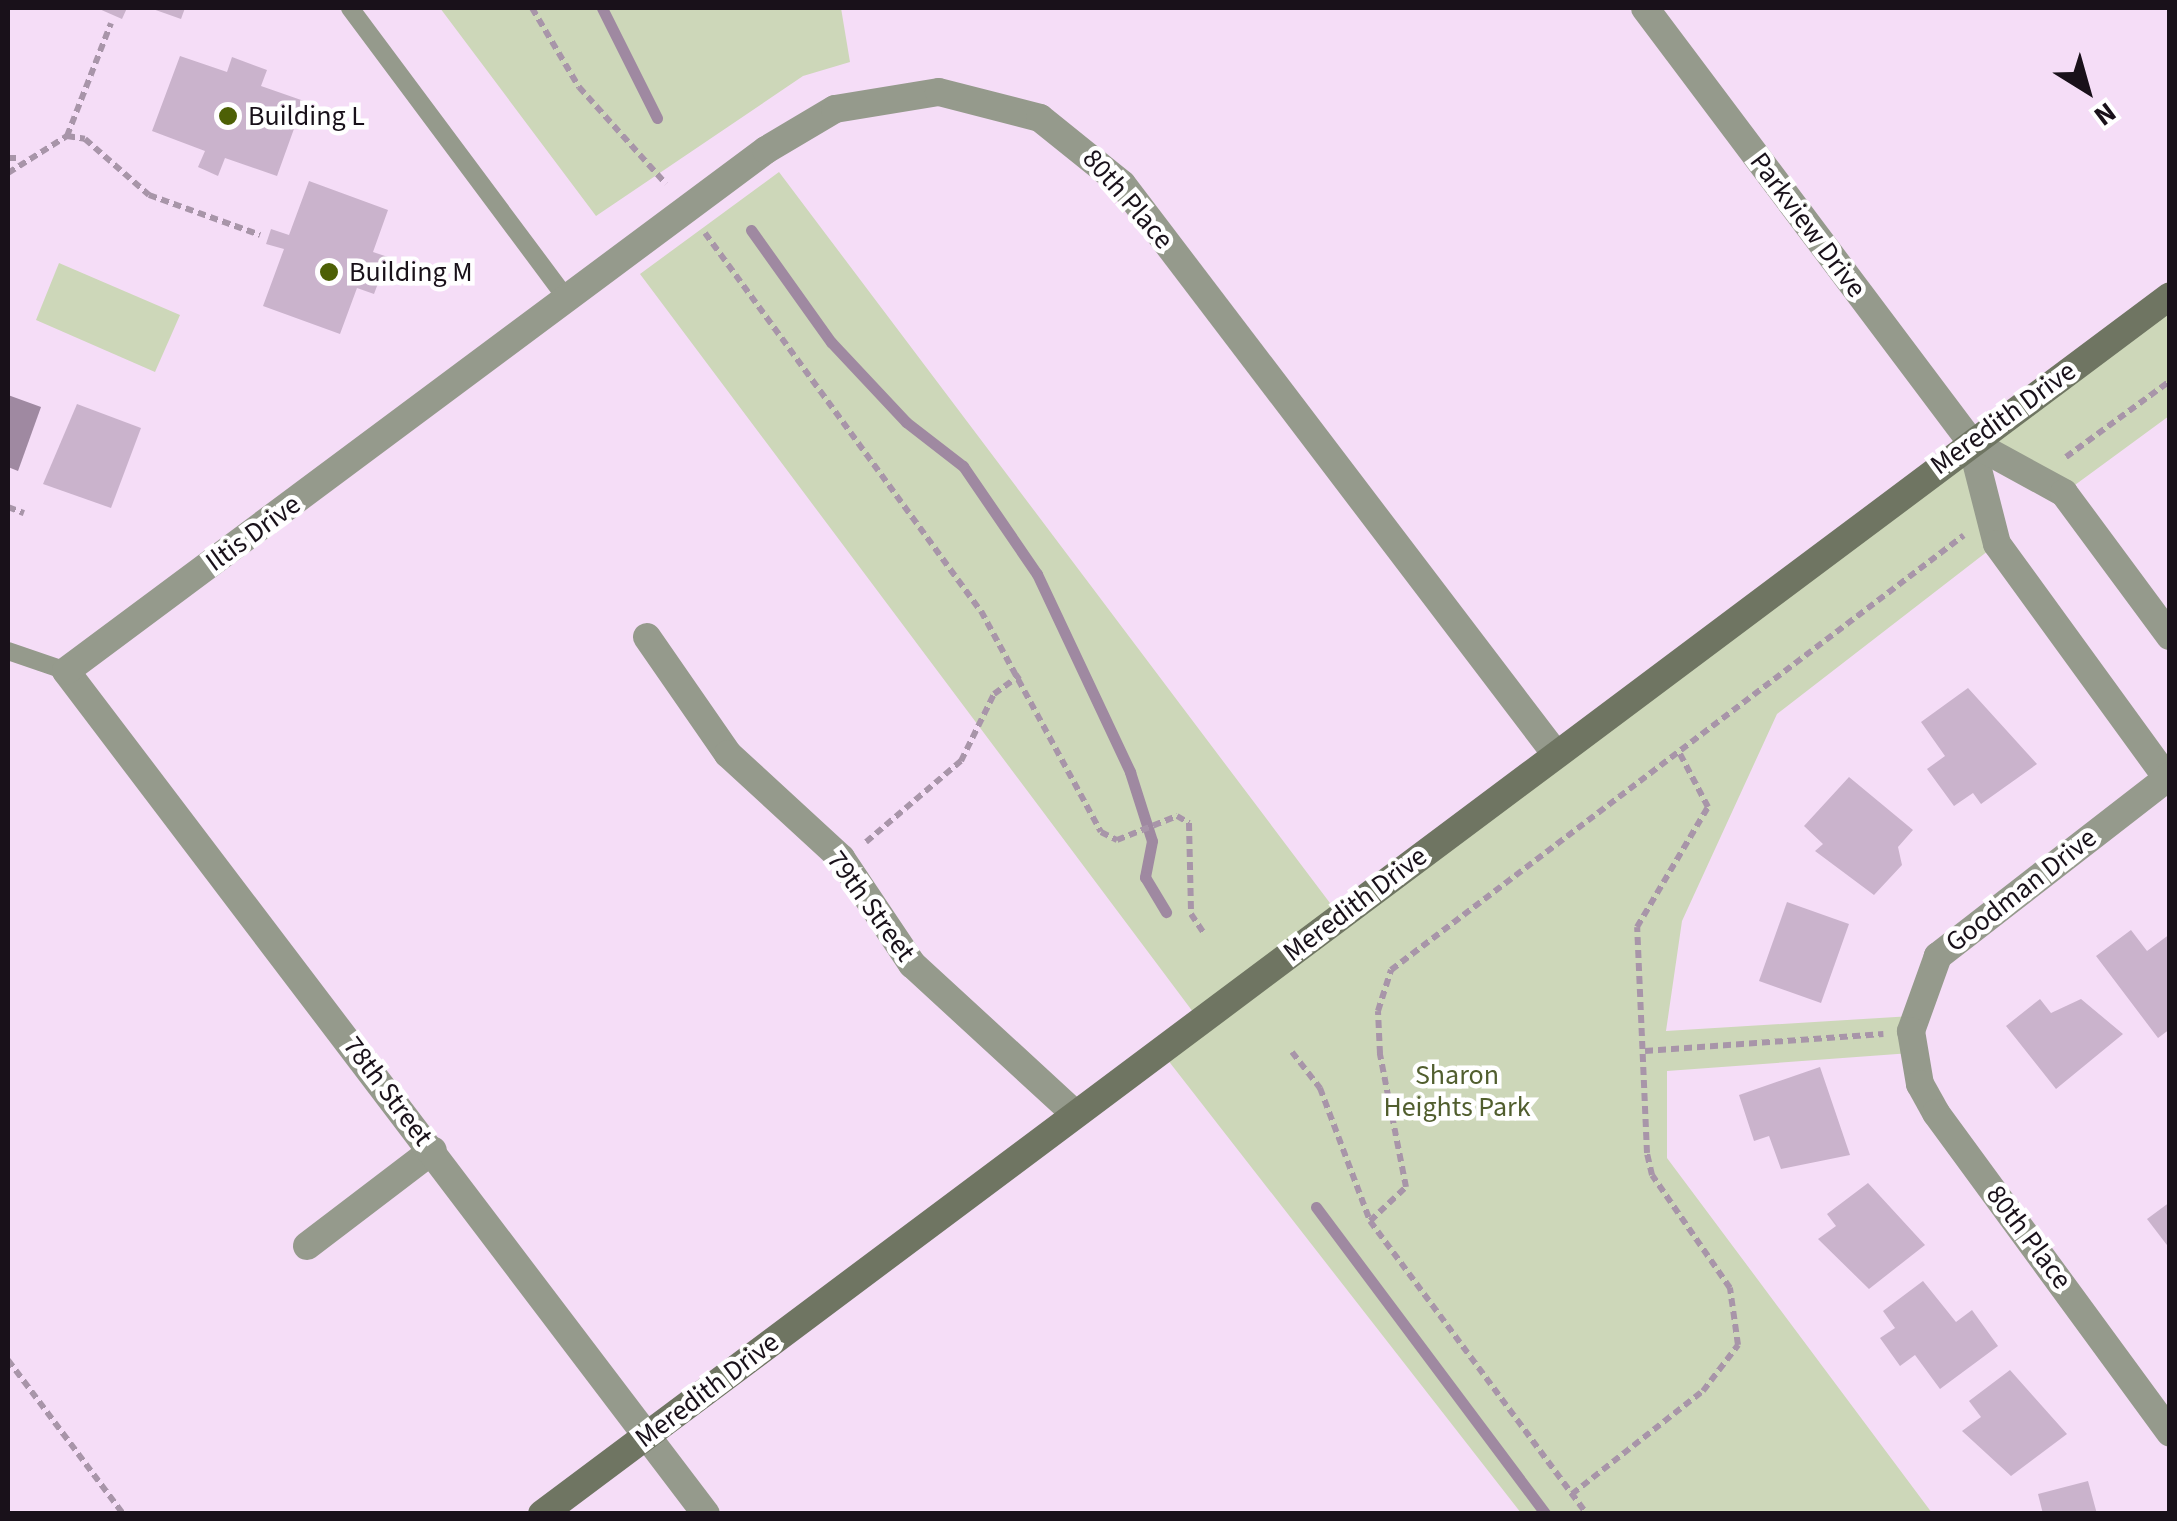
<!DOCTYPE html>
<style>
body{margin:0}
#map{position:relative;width:2177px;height:1521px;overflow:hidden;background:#f5ddf7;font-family:"Source Sans 3",sans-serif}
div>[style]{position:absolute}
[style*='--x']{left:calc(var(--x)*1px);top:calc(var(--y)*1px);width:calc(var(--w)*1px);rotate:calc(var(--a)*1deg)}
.green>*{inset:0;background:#cdd7b9}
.water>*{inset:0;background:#9f89a1}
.stream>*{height:11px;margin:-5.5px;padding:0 5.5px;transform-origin:5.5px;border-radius:5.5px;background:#9f89a1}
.building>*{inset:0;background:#cab3cc}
.path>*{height:6px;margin-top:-3px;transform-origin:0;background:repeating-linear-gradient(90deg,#a895a9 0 8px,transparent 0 13px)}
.service>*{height:18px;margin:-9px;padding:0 9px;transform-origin:9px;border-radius:9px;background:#959a8c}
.minor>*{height:28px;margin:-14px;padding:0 14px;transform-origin:14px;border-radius:14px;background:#959a8c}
.secondary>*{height:28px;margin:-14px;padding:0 14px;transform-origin:14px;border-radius:14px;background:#6f7562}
.dots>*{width:28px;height:28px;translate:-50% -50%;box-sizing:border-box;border:5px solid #fff;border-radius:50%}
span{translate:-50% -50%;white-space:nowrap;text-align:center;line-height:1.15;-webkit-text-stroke:9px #fff;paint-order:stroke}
.poi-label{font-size:28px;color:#19111a}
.left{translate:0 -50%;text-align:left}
.street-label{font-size:28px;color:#19111a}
.park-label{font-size:28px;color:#515e2e}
.frame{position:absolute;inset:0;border:10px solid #19111a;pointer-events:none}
.north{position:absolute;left:2037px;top:40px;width:100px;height:100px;-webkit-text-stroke:8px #fff;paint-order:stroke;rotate:143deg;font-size:28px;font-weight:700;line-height:40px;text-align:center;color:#19111a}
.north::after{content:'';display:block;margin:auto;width:35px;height:45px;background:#19111a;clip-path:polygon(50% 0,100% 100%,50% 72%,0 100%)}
</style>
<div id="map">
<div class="green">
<i style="clip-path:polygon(440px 8px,841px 8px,850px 62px,803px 76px,596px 216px)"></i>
<i style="clip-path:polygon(779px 172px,1339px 915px,1971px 442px,2169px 296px,2169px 416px,2064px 493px,1971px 443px,1997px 544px,1777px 714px,1682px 921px,1666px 1031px,1912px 1016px,1911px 1053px,1667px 1071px,1667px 1158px,1932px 1513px,1521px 1513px,1160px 1050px,1199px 1020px,640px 274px)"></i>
<i style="clip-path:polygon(59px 263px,180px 315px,155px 372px,36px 320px)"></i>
</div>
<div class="water">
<i style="clip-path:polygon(8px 395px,41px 407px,18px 471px,8px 467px)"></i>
</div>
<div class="stream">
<i style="--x:602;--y:8;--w:123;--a:63.4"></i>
<i style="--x:751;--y:230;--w:138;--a:54.5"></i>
<i style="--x:831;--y:342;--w:110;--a:46.8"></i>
<i style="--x:906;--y:422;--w:72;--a:37.7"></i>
<i style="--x:963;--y:466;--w:131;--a:55.6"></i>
<i style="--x:1037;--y:574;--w:219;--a:64.8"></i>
<i style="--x:1130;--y:772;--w:72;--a:72.3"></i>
<i style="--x:1152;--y:841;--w:37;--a:101"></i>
<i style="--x:1145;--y:877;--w:41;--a:59"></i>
<i style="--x:1316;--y:1207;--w:384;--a:53.2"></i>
</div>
<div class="building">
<i style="clip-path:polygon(97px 8px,127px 8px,122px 19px)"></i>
<i style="clip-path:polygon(150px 8px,185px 8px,181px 19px)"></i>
<i style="clip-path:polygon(180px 56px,227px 72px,232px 57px,267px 70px,261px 86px,304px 101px,277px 176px,225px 158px,218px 176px,198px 167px,205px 151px,152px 131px)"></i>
<i style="clip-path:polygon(309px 181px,388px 210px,373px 252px,388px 257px,374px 294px,357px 288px,340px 334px,263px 306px,284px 249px,266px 244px,271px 229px,289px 235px)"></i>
<i style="clip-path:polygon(77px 404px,141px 428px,111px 508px,43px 484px)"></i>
<i style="clip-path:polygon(1968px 688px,2037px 764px,1981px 804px,1973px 793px,1954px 806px,1927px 769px,1945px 756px,1921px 722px)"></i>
<i style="clip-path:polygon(1849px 777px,1913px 830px,1898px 847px,1902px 865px,1874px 895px,1815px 851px,1823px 844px,1804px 826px)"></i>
<i style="clip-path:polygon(1787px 902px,1849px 924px,1821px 1003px,1759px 981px)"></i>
<i style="clip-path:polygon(2131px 930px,2147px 951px,2170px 934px,2170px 1029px,2158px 1038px,2096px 956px)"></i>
<i style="clip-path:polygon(2040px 999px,2051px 1013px,2081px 999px,2123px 1034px,2056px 1089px,2006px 1026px)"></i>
<i style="clip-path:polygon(1820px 1067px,1850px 1155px,1781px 1169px,1769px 1136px,1754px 1141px,1739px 1095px)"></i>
<i style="clip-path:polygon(1868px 1183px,1925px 1245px,1869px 1289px,1818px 1239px,1836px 1226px,1827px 1214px)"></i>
<i style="clip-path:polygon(2170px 1202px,2170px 1249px,2147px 1219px)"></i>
<i style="clip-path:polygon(1923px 1281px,1956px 1322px,1972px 1310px,1998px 1346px,1940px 1389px,1915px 1355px,1900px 1366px,1880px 1338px,1895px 1328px,1883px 1311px)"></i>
<i style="clip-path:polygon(2010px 1370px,2067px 1434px,2011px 1476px,1962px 1431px,1981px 1417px,1969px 1401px)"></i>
<i style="clip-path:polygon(2088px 1481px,2097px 1514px,2043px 1514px,2038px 1494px)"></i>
</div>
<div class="path">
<i style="--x:532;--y:8;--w:92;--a:59.3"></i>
<i style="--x:579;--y:87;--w:130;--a:48.1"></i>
<i style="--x:67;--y:136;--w:121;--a:-68.7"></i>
<i style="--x:8;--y:158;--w:13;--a:0"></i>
<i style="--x:8;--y:173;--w:70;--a:-32.1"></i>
<i style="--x:67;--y:136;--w:18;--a:9"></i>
<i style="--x:85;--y:139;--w:85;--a:41.2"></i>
<i style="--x:149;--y:195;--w:118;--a:19.8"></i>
<i style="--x:705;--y:233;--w:468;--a:53.9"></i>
<i style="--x:981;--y:611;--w:251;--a:61.5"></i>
<i style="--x:1101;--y:832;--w:18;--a:27"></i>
<i style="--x:1117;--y:840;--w:65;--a:-21.8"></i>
<i style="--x:1177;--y:816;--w:14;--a:30"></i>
<i style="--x:1189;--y:823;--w:91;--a:88.7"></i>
<i style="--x:1191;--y:914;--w:23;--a:56"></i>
<i style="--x:2066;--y:457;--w:129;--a:-36.2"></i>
<i style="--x:8;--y:507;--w:17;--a:21"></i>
<i style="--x:866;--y:842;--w:125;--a:-40.5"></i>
<i style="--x:961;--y:761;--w:75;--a:-63.8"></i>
<i style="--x:994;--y:694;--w:32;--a:-36"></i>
<i style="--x:1645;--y:1051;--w:239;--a:-4.1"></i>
<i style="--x:1292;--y:1052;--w:46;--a:52.1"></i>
<i style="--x:1320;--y:1088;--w:142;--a:69.4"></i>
<i style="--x:1370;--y:1221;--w:365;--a:53.5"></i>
<i style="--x:1370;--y:1221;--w:50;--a:-43.4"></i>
<i style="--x:1406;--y:1187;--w:136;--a:-101.1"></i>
<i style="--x:1380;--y:1054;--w:43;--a:-92.7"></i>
<i style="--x:1378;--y:1011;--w:43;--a:-72.4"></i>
<i style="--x:1391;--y:970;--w:719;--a:-37.2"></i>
<i style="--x:8;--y:1360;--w:192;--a:53.2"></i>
<i style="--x:1572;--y:1494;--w:167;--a:-38.2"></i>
<i style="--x:1703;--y:1391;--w:58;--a:-52.7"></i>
<i style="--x:1738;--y:1345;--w:58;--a:-98"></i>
<i style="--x:1730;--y:1288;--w:137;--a:-124.6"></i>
<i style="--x:1652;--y:1175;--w:23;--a:-103"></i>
<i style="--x:1647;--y:1153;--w:226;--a:-92.5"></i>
<i style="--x:1637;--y:927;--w:139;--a:-59.4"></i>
<i style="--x:1708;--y:807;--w:62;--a:-117.8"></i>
</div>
<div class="service">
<i style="--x:350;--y:8;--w:363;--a:53.3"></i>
<i style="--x:8;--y:651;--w:61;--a:19"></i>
</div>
<div class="minor">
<i style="--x:1645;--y:8;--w:543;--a:53.09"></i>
<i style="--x:1971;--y:442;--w:105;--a:75.7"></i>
<i style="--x:1997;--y:544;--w:294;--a:54"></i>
<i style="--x:1971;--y:442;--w:106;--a:28.7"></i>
<i style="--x:2064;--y:493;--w:178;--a:53.5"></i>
<i style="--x:647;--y:637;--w:142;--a:55.3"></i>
<i style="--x:728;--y:754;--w:154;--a:42.6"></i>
<i style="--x:841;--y:858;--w:128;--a:56.2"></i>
<i style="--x:912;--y:964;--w:222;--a:42.6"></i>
<i style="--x:2170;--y:776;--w:294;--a:142.2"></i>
<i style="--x:1938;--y:956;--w:80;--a:109.8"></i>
<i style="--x:1911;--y:1031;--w:54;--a:80.4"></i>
<i style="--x:1920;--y:1084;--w:33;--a:61"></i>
<i style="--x:1936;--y:1113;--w:396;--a:53.8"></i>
<i style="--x:307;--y:1246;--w:158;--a:-37.3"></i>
<i style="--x:706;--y:1514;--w:1058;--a:-127.21"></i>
<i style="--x:66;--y:671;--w:873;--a:-36.66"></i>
<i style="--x:766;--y:150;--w:80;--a:-30.7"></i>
<i style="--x:835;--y:109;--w:105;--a:-9.3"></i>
<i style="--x:939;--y:92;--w:104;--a:14.4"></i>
<i style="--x:1040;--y:118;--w:105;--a:38.8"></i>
<i style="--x:1122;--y:184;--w:715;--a:52.73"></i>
</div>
<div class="secondary">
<i style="--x:542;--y:1514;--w:2033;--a:-36.8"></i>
</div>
<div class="dots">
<i style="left:228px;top:116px;background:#4d6006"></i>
<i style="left:329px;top:272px;background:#4d6006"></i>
</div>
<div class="poi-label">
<span class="left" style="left:248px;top:116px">Building L</span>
<span class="left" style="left:349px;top:272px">Building M</span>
</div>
<div class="street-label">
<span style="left:1128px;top:199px;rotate:49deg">80th Place</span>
<span style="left:1808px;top:225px;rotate:53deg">Parkview Drive</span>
<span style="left:2003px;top:418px;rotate:-36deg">Meredith Drive</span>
<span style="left:253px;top:533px;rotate:-36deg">Iltis Drive</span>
<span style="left:2021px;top:890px;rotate:-38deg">Goodman Drive</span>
<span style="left:1355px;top:904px;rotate:-37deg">Meredith Drive</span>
<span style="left:871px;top:906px;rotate:54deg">79th Street</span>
<span style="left:388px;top:1091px;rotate:53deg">78th Street</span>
<span style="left:2029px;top:1237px;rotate:53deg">80th Place</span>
<span style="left:707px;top:1390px;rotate:-37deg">Meredith Drive</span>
</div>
<div class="park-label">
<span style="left:1457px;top:1091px">Sharon<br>Heights Park</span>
</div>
<div class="frame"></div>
<div class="north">N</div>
</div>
